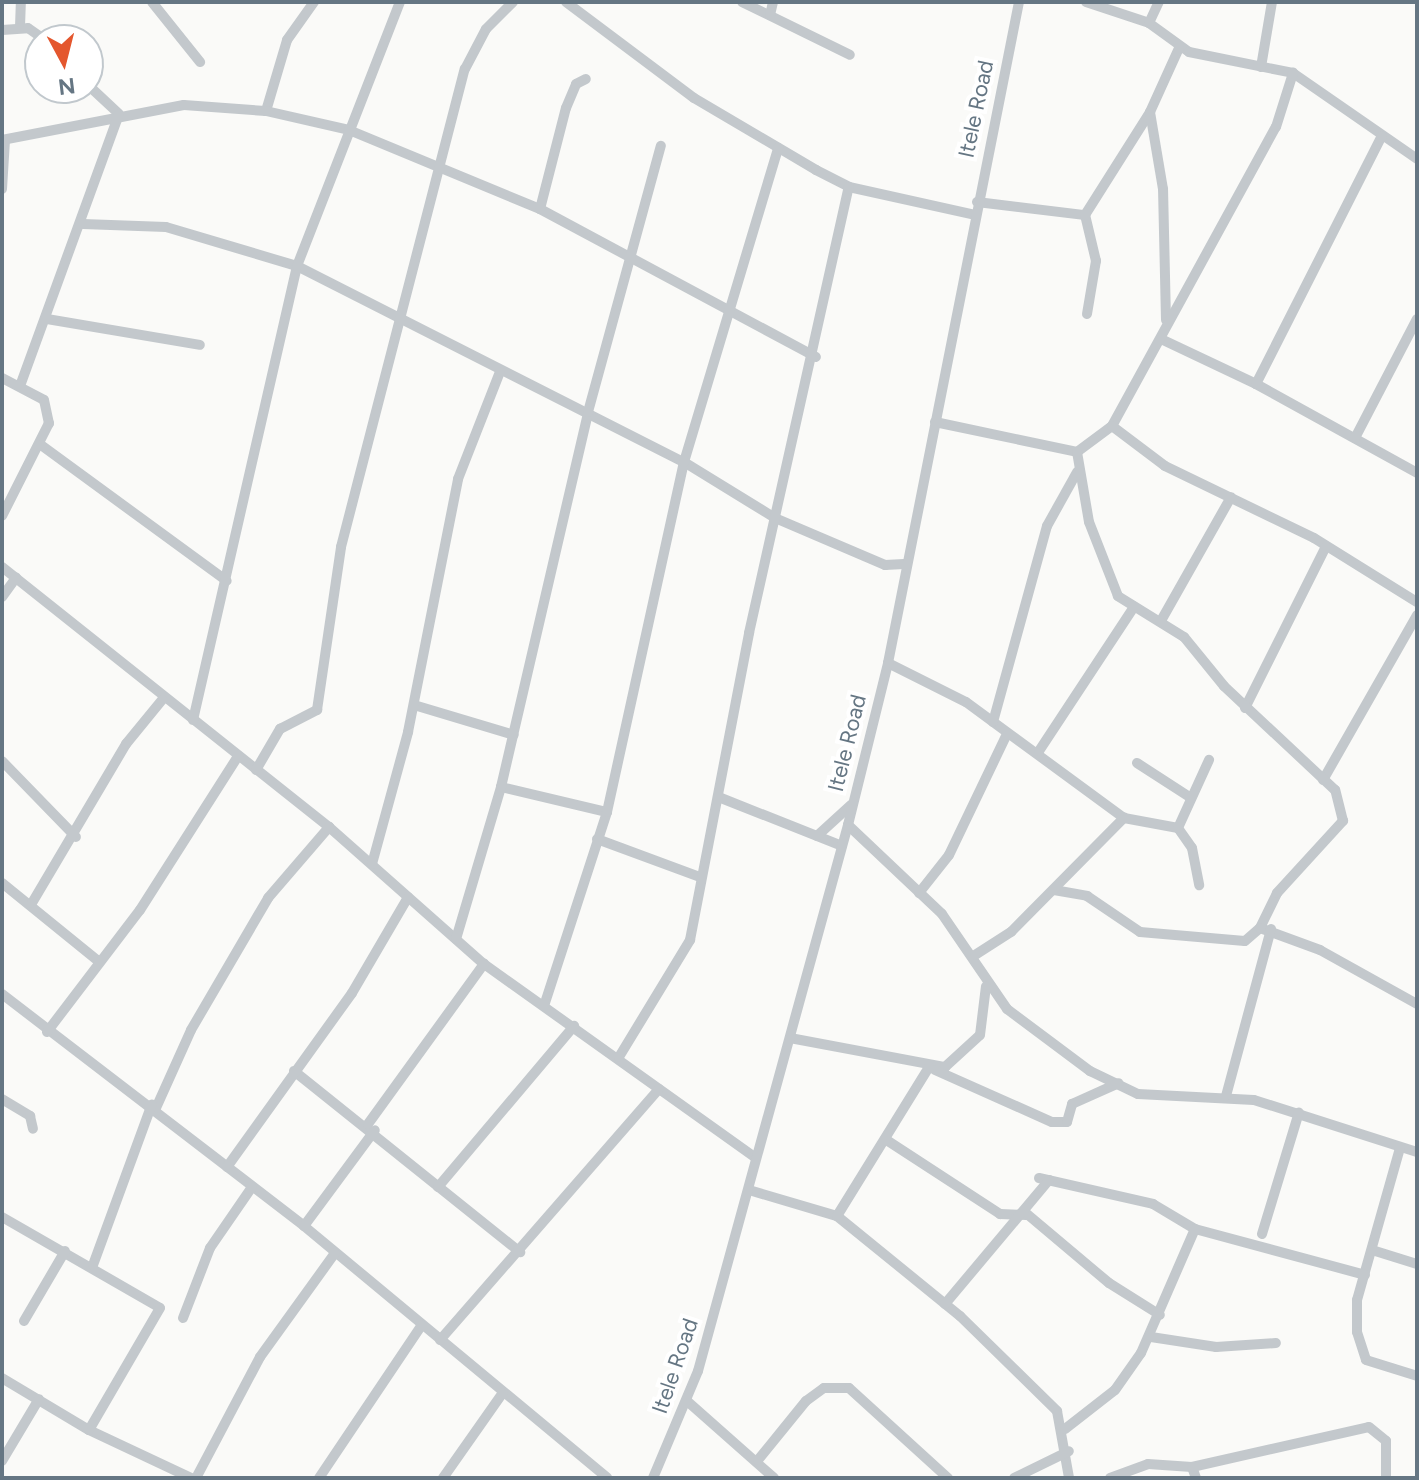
<!DOCTYPE html>
<style>
body{margin:0}
#map{position:relative;width:1419px;height:1480px;overflow:hidden;background:#fafaf8;font-family:Figtree,sans-serif}
div>[style]{position:absolute}
[style*='--x']{left:calc(var(--x)*1px);top:calc(var(--y)*1px);width:calc(var(--w)*1px);rotate:calc(var(--a)*1deg)}
.street>*{height:10px;margin:-5px;padding:0 5px;transform-origin:5px;border-radius:5px;background:#c3c8cc}
span{translate:-50% -50%;white-space:nowrap;text-align:center;line-height:1.15;-webkit-text-stroke:8px #fff;paint-order:stroke}
.street-label{font-size:22px;color:#657683}
.frame{position:absolute;inset:0;border:4px solid #657683;pointer-events:none}
.north{position:absolute;left:24px;top:24px;width:80px;height:80px;box-sizing:border-box;background:#fff;border:2px solid #c1c8cd;border-radius:50%;rotate:173deg;font-size:22px;font-weight:700;line-height:32px;text-align:center;color:#657683}
.north::after{content:'';display:block;margin:auto;width:28px;height:36px;background:#e4572e;clip-path:polygon(50% 0,100% 100%,50% 72%,0 100%)}
</style>
<div id="map">
<div class="street">
<i style="--x:152;--y:2;--w:77;--a:51.3"></i>
<i style="--x:566;--y:2;--w:160;--a:36.9"></i>
<i style="--x:694;--y:98;--w:142;--a:30.5"></i>
<i style="--x:816;--y:170;--w:37;--a:27"></i>
<i style="--x:849;--y:187;--w:129;--a:12.5"></i>
<i style="--x:742;--y:2;--w:120;--a:26.1"></i>
<i style="--x:1086;--y:2;--w:66;--a:18.4"></i>
<i style="--x:1149;--y:23;--w:49;--a:35.9"></i>
<i style="--x:1189;--y:52;--w:106;--a:11.4"></i>
<i style="--x:1293;--y:73;--w:151;--a:34.7"></i>
<i style="--x:770;--y:15;--w:13;--a:-77"></i>
<i style="--x:1149;--y:23;--w:23;--a:-65"></i>
<i style="--x:20;--y:27;--w:25;--a:-88"></i>
<i style="--x:2;--y:30;--w:26;--a:-4"></i>
<i style="--x:28;--y:28;--w:21;--a:35"></i>
<i style="--x:1261;--y:67;--w:66;--a:-80.4"></i>
<i style="--x:88;--y:85;--w:42;--a:43.1"></i>
<i style="--x:266;--y:111;--w:74;--a:-73.5"></i>
<i style="--x:287;--y:40;--w:47;--a:-54.6"></i>
<i style="--x:2;--y:140;--w:185;--a:-10.9"></i>
<i style="--x:184;--y:105;--w:82;--a:4.2"></i>
<i style="--x:266;--y:111;--w:85;--a:12.9"></i>
<i style="--x:349;--y:130;--w:207;--a:22.5"></i>
<i style="--x:540;--y:209;--w:313;--a:28.2"></i>
<i style="--x:2;--y:189;--w:49;--a:-86.5"></i>
<i style="--x:977;--y:202;--w:109;--a:6.9"></i>
<i style="--x:540;--y:209;--w:104;--a:-75.6"></i>
<i style="--x:566;--y:108;--w:26;--a:-67"></i>
<i style="--x:576;--y:84;--w:11;--a:-27"></i>
<i style="--x:83;--y:224;--w:83;--a:2.1"></i>
<i style="--x:166;--y:227;--w:137;--a:16.6"></i>
<i style="--x:297;--y:266;--w:434;--a:26.9"></i>
<i style="--x:684;--y:462;--w:107;--a:31.6"></i>
<i style="--x:775;--y:518;--w:120;--a:23.1"></i>
<i style="--x:885;--y:565;--w:19;--a:-3"></i>
<i style="--x:1087;--y:314;--w:54;--a:-80.4"></i>
<i style="--x:1096;--y:261;--w:47;--a:-103.4"></i>
<i style="--x:1085;--y:215;--w:122;--a:-57.7"></i>
<i style="--x:47;--y:319;--w:155;--a:9.6"></i>
<i style="--x:1166;--y:320;--w:131;--a:-91.3"></i>
<i style="--x:1163;--y:189;--w:78;--a:-99.6"></i>
<i style="--x:1150;--y:112;--w:70;--a:-65.6"></i>
<i style="--x:1161;--y:339;--w:105;--a:25.3"></i>
<i style="--x:1256;--y:384;--w:278;--a:-63.1"></i>
<i style="--x:2;--y:378;--w:47;--a:27.6"></i>
<i style="--x:44;--y:400;--w:24;--a:78"></i>
<i style="--x:49;--y:423;--w:104;--a:116.8"></i>
<i style="--x:1256;--y:384;--w:184;--a:28.9"></i>
<i style="--x:20;--y:386;--w:289;--a:-70"></i>
<i style="--x:935;--y:422;--w:145;--a:11.9"></i>
<i style="--x:1077;--y:452;--w:44;--a:-36.6"></i>
<i style="--x:1112;--y:426;--w:341;--a:-61.3"></i>
<i style="--x:1276;--y:127;--w:57;--a:-72.5"></i>
<i style="--x:1112;--y:426;--w:66;--a:37"></i>
<i style="--x:1165;--y:466;--w:165;--a:25.8"></i>
<i style="--x:1314;--y:538;--w:121;--a:31.9"></i>
<i style="--x:1355;--y:438;--w:134;--a:-62.5"></i>
<i style="--x:41;--y:445;--w:230;--a:36.2"></i>
<i style="--x:2;--y:567;--w:418;--a:38.5"></i>
<i style="--x:329;--y:827;--w:207;--a:41.5"></i>
<i style="--x:484;--y:964;--w:334;--a:35.5"></i>
<i style="--x:2;--y:597;--w:24;--a:-54"></i>
<i style="--x:1162;--y:619;--w:140;--a:-60.5"></i>
<i style="--x:888;--y:663;--w:87;--a:26.6"></i>
<i style="--x:966;--y:702;--w:196;--a:36.3"></i>
<i style="--x:414;--y:705;--w:104;--a:16.7"></i>
<i style="--x:1245;--y:708;--w:181;--a:-63.4"></i>
<i style="--x:193;--y:720;--w:466;--a:-77.1"></i>
<i style="--x:297;--y:266;--w:283;--a:-68.7"></i>
<i style="--x:993;--y:722;--w:203;--a:-74.6"></i>
<i style="--x:1047;--y:526;--w:62;--a:-60.9"></i>
<i style="--x:1039;--y:751;--w:173;--a:-56.6"></i>
<i style="--x:2;--y:761;--w:106;--a:45.8"></i>
<i style="--x:1137;--y:763;--w:61;--a:32.9"></i>
<i style="--x:256;--y:770;--w:48;--a:-59.7"></i>
<i style="--x:280;--y:729;--w:42;--a:-27.2"></i>
<i style="--x:317;--y:710;--w:165;--a:-81.6"></i>
<i style="--x:341;--y:547;--w:494;--a:-75.5"></i>
<i style="--x:465;--y:69;--w:45;--a:-62.3"></i>
<i style="--x:486;--y:29;--w:38;--a:-45"></i>
<i style="--x:1323;--y:780;--w:190;--a:-60.3"></i>
<i style="--x:501;--y:787;--w:109;--a:13.3"></i>
<i style="--x:721;--y:798;--w:130;--a:21.6"></i>
<i style="--x:848;--y:825;--w:129;--a:43.4"></i>
<i style="--x:942;--y:914;--w:115;--a:55.6"></i>
<i style="--x:1007;--y:1009;--w:104;--a:36.8"></i>
<i style="--x:1090;--y:1071;--w:53;--a:25.6"></i>
<i style="--x:1138;--y:1094;--w:116;--a:3"></i>
<i style="--x:1254;--y:1100;--w:171;--a:17.7"></i>
<i style="--x:1178;--y:828;--w:24;--a:55"></i>
<i style="--x:1192;--y:848;--w:38;--a:79"></i>
<i style="--x:817;--y:836;--w:46;--a:-42.4"></i>
<i style="--x:597;--y:839;--w:110;--a:20.3"></i>
<i style="--x:372;--y:864;--w:137;--a:-74.7"></i>
<i style="--x:408;--y:732;--w:258;--a:-78.8"></i>
<i style="--x:458;--y:479;--w:115;--a:-68.6"></i>
<i style="--x:2;--y:883;--w:122;--a:39"></i>
<i style="--x:1054;--y:890;--w:34;--a:10"></i>
<i style="--x:1087;--y:896;--w:64;--a:34.2"></i>
<i style="--x:1140;--y:932;--w:105;--a:4.9"></i>
<i style="--x:1245;--y:941;--w:20;--a:-41"></i>
<i style="--x:1260;--y:928;--w:39;--a:-64"></i>
<i style="--x:1277;--y:893;--w:98;--a:-47.5"></i>
<i style="--x:1343;--y:821;--w:32;--a:-104"></i>
<i style="--x:1335;--y:790;--w:152;--a:-136.9"></i>
<i style="--x:1224;--y:686;--w:63;--a:-129.2"></i>
<i style="--x:1184;--y:637;--w:78;--a:-148.2"></i>
<i style="--x:1118;--y:596;--w:79;--a:-111.4"></i>
<i style="--x:1089;--y:522;--w:71;--a:-99.7"></i>
<i style="--x:919;--y:893;--w:48;--a:-51.7"></i>
<i style="--x:949;--y:855;--w:132;--a:-64.4"></i>
<i style="--x:32;--y:903;--w:185;--a:-59.4"></i>
<i style="--x:126;--y:744;--w:57;--a:-50.7"></i>
<i style="--x:1260;--y:928;--w:64;--a:20.1"></i>
<i style="--x:1320;--y:950;--w:111;--a:29.1"></i>
<i style="--x:456;--y:939;--w:159;--a:-73.5"></i>
<i style="--x:501;--y:787;--w:385;--a:-76.9"></i>
<i style="--x:588;--y:412;--w:276;--a:-74.7"></i>
<i style="--x:975;--y:955;--w:43;--a:-32.6"></i>
<i style="--x:1011;--y:932;--w:161;--a:-45.3"></i>
<i style="--x:1124;--y:818;--w:55;--a:10.5"></i>
<i style="--x:1178;--y:828;--w:75;--a:-65.5"></i>
<i style="--x:2;--y:994;--w:381;--a:37.5"></i>
<i style="--x:304;--y:1226;--w:394;--a:39.7"></i>
<i style="--x:544;--y:1006;--w:204;--a:-72"></i>
<i style="--x:607;--y:812;--w:358;--a:-77.6"></i>
<i style="--x:684;--y:462;--w:328;--a:-73.3"></i>
<i style="--x:47;--y:1032;--w:153;--a:-52.7"></i>
<i style="--x:140;--y:910;--w:183;--a:-57.5"></i>
<i style="--x:790;--y:1038;--w:158;--a:10.6"></i>
<i style="--x:945;--y:1067;--w:47;--a:-42.4"></i>
<i style="--x:980;--y:1035;--w:49;--a:-83"></i>
<i style="--x:619;--y:1057;--w:137;--a:-58.7"></i>
<i style="--x:690;--y:940;--w:313;--a:-79.1"></i>
<i style="--x:749;--y:633;--w:457;--a:-77.4"></i>
<i style="--x:935;--y:1070;--w:128;--a:24"></i>
<i style="--x:1052;--y:1122;--w:15;--a:0"></i>
<i style="--x:1067;--y:1122;--w:19;--a:-74"></i>
<i style="--x:1072;--y:1104;--w:51;--a:-24.1"></i>
<i style="--x:294;--y:1071;--w:290;--a:38.7"></i>
<i style="--x:1226;--y:1096;--w:173;--a:-74.9"></i>
<i style="--x:2;--y:1099;--w:33;--a:31"></i>
<i style="--x:30;--y:1116;--w:13;--a:77"></i>
<i style="--x:156;--y:1108;--w:85;--a:-65.8"></i>
<i style="--x:191;--y:1030;--w:153;--a:-59.7"></i>
<i style="--x:268;--y:898;--w:94;--a:-49.3"></i>
<i style="--x:368;--y:1124;--w:198;--a:-54.1"></i>
<i style="--x:888;--y:1141;--w:134;--a:33.1"></i>
<i style="--x:1000;--y:1214;--w:26;--a:2"></i>
<i style="--x:1400;--y:1148;--w:158;--a:105.8"></i>
<i style="--x:1357;--y:1300;--w:32;--a:90"></i>
<i style="--x:1357;--y:1332;--w:29;--a:72"></i>
<i style="--x:1366;--y:1360;--w:53;--a:17.4"></i>
<i style="--x:227;--y:1167;--w:214;--a:-54.3"></i>
<i style="--x:352;--y:993;--w:111;--a:-59.7"></i>
<i style="--x:1039;--y:1178;--w:117;--a:12.8"></i>
<i style="--x:1153;--y:1204;--w:49;--a:30.8"></i>
<i style="--x:1195;--y:1229;--w:176;--a:15.1"></i>
<i style="--x:438;--y:1187;--w:211;--a:-49.8"></i>
<i style="--x:749;--y:1190;--w:92;--a:16.5"></i>
<i style="--x:837;--y:1216;--w:159;--a:39.1"></i>
<i style="--x:960;--y:1316;--w:136;--a:44.4"></i>
<i style="--x:1057;--y:1411;--w:68;--a:79.8"></i>
<i style="--x:1027;--y:1214;--w:107;--a:40.1"></i>
<i style="--x:1109;--y:1283;--w:60;--a:32.1"></i>
<i style="--x:837;--y:1216;--w:175;--a:-58.3"></i>
<i style="--x:2;--y:1217;--w:182;--a:29.9"></i>
<i style="--x:160;--y:1308;--w:141;--a:120.2"></i>
<i style="--x:89;--y:1430;--w:113;--a:25.2"></i>
<i style="--x:304;--y:1226;--w:119;--a:-53.5"></i>
<i style="--x:1262;--y:1234;--w:127;--a:-73.1"></i>
<i style="--x:1372;--y:1250;--w:47;--a:17.3"></i>
<i style="--x:93;--y:1265;--w:171;--a:-69.9"></i>
<i style="--x:945;--y:1304;--w:162;--a:-50"></i>
<i style="--x:183;--y:1318;--w:75;--a:-68.9"></i>
<i style="--x:210;--y:1248;--w:74;--a:-55.5"></i>
<i style="--x:24;--y:1321;--w:81;--a:-59.6"></i>
<i style="--x:1151;--y:1337;--w:66;--a:8.7"></i>
<i style="--x:1216;--y:1347;--w:60;--a:-3.8"></i>
<i style="--x:440;--y:1340;--w:333;--a:-48.9"></i>
<i style="--x:2;--y:1378;--w:101;--a:30.9"></i>
<i style="--x:687;--y:1401;--w:116;--a:41.5"></i>
<i style="--x:1065;--y:1429;--w:63;--a:-38"></i>
<i style="--x:1115;--y:1390;--w:45;--a:-54.9"></i>
<i style="--x:1141;--y:1353;--w:135;--a:-66.5"></i>
<i style="--x:758;--y:1460;--w:76;--a:-50.9"></i>
<i style="--x:806;--y:1401;--w:22;--a:-36"></i>
<i style="--x:824;--y:1388;--w:25;--a:0"></i>
<i style="--x:849;--y:1388;--w:134;--a:42.3"></i>
<i style="--x:2;--y:1461;--w:72;--a:-59.2"></i>
<i style="--x:1192;--y:1467;--w:12;--a:70"></i>
<i style="--x:196;--y:1478;--w:137;--a:-62.1"></i>
<i style="--x:260;--y:1357;--w:128;--a:-54.2"></i>
<i style="--x:319;--y:1478;--w:184;--a:-56.1"></i>
<i style="--x:443;--y:1478;--w:103;--a:-54.9"></i>
<i style="--x:653;--y:1478;--w:116;--a:-67.2"></i>
<i style="--x:698;--y:1371;--w:566;--a:-74.64"></i>
<i style="--x:848;--y:825;--w:167;--a:-76.1"></i>
<i style="--x:888;--y:663;--w:674;--a:-78.79"></i>
<i style="--x:1014;--y:1478;--w:61;--a:-26.1"></i>
<i style="--x:1110;--y:1478;--w:40;--a:-20.2"></i>
<i style="--x:1148;--y:1464;--w:44;--a:3.9"></i>
<i style="--x:1192;--y:1467;--w:181;--a:-12.7"></i>
<i style="--x:1369;--y:1427;--w:22;--a:39"></i>
<i style="--x:1386;--y:1441;--w:37;--a:90"></i>
</div>
<div class="street-label">
<span style="left:976px;top:109px;rotate:-78deg">Itele Road</span>
<span style="left:847px;top:743px;rotate:-76deg">Itele Road</span>
<span style="left:675px;top:1366px;rotate:-71deg">Itele Road</span>
</div>
<div class="frame"></div>
<div class="north">N</div>
</div>
